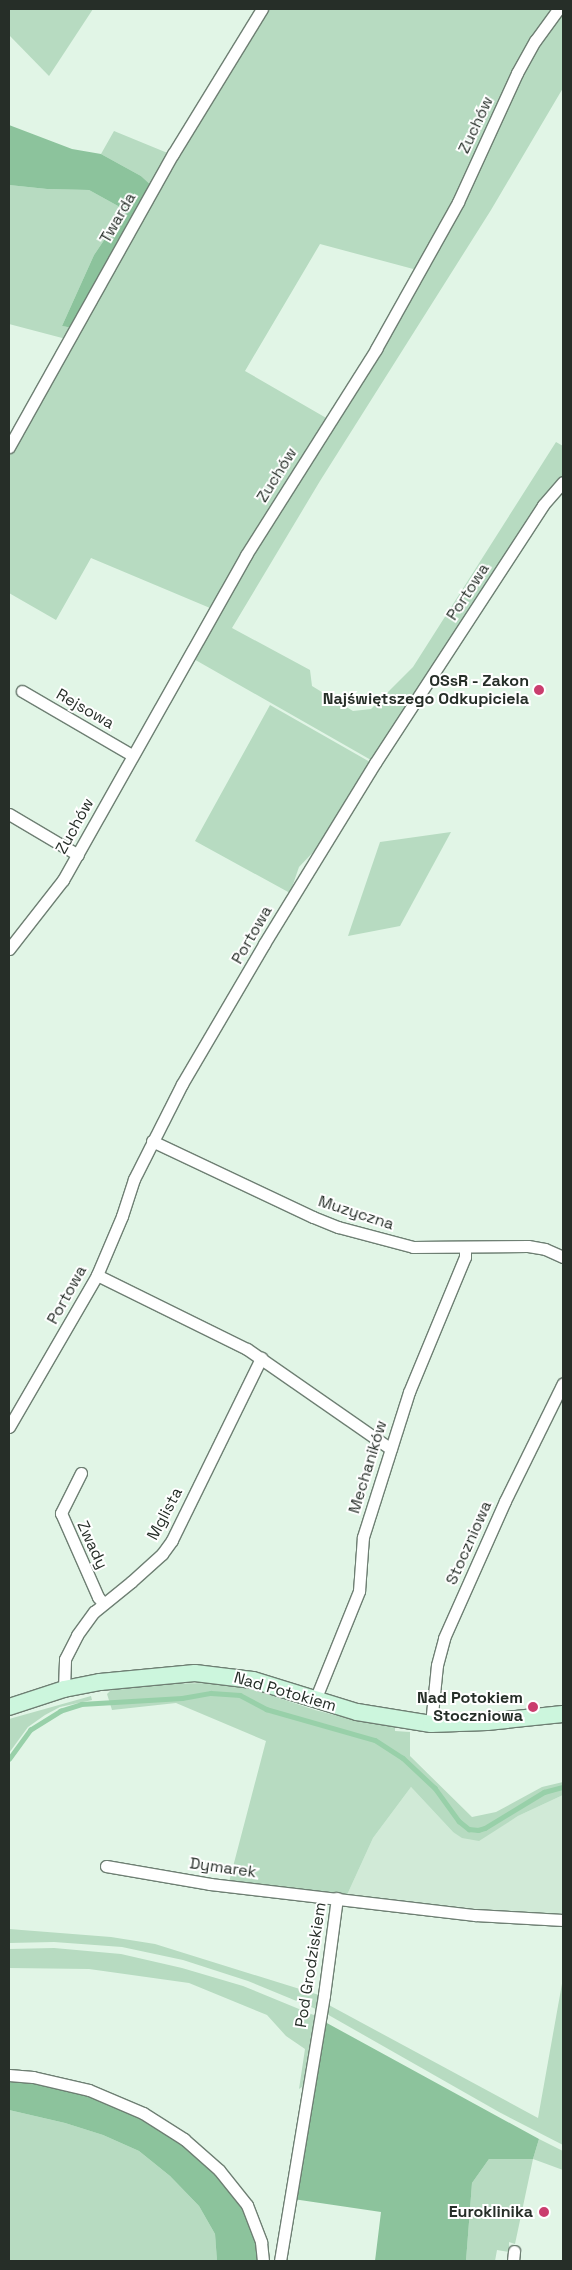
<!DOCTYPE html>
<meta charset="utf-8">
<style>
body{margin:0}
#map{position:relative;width:572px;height:2270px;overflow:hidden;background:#e1f5e6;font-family:"Space Grotesk",sans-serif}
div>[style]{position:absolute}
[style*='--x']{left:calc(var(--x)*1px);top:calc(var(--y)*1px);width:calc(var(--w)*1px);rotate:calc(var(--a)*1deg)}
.built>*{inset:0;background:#d1ead7}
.green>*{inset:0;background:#b7dbc1}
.forest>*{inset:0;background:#8cc39c}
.stream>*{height:4.5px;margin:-2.25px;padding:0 2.25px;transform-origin:2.25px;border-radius:2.25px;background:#98d0a9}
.roads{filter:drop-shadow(1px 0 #6e7f73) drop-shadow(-1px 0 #6e7f73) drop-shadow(0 1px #6e7f73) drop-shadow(0 -1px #6e7f73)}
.street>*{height:11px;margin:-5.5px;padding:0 5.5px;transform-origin:5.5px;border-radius:5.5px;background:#fff}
.secondary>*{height:16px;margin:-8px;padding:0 8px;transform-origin:8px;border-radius:8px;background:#ccf6dd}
.dots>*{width:14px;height:14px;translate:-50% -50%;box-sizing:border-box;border:2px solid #fff;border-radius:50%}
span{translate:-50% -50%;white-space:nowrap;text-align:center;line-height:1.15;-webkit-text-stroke:4px #fff;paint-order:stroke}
.street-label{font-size:16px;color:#262e28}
.poi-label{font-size:16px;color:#262e28;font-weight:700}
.right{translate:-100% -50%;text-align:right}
.frame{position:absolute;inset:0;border:10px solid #262e28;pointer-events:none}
</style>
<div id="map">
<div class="built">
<i style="clip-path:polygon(411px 1787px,453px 1832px,479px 1840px,518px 1816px,563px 1795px,563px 1913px,527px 1913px,478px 1909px,347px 1895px,373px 1838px)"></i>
</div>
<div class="green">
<i style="clip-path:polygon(9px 9px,93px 9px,49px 76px,9px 35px)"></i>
<i style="clip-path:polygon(265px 9px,554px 9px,417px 270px,320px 244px,245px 371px,328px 419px,210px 608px,91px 558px,56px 620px,9px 593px,9px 453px,121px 249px)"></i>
<i style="clip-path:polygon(563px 9px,563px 88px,491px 210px,320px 481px,232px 628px,310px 670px,312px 686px,353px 711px,371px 709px,413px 667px,556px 442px,563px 446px,563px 476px,555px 485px,371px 760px,192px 658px,197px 656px,213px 624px,212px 618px,332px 423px,520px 75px)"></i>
<i style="clip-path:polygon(114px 131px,170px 154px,152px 186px,141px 176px,101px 154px)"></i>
<i style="clip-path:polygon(9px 185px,47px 189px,89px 190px,118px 206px,121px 215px,94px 255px,62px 326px,73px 328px,66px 339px,9px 324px)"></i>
<i style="clip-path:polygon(270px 705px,370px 762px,319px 846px,299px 867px,290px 893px,195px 841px)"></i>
<i style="clip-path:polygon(451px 832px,400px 926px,348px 936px,380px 842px)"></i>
<i style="clip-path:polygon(210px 1683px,252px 1689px,315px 1710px,358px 1721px,395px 1727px,395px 1731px,410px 1732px,410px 1756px,472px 1817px,496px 1812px,542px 1787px,563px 1782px,563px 1795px,518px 1816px,479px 1841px,462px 1838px,453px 1832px,411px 1787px,373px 1838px,347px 1895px,229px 1882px,266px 1741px,176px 1703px,112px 1710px,107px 1694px,112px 1689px,152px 1684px)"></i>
<i style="clip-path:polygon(91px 1696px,92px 1700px,60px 1707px,45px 1715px,28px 1727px,9px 1753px,9px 1719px)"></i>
<i style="clip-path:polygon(9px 1929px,111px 1937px,155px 1944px,319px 1995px,316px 2009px,248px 1981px,183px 1960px,122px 1947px,54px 1942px,9px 1943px)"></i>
<i style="clip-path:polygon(54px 1948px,121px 1954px,182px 1968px,243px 1986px,316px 2016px,306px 2084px,299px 2089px,305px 2049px,286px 2036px,267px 2015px,189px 1983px,89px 1969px,9px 1968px,9px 1949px)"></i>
<i style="clip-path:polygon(563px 1978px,563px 2145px,499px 2112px,325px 2013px,327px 2004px,538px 2118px)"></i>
<i style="clip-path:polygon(9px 2110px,65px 2123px,103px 2135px,139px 2151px,170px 2176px,199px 2206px,215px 2234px,217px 2261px,9px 2261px)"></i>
<i style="clip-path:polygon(539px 2139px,563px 2151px,563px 2170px,533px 2159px,515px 2244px,509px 2242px,509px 2252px,497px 2250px,495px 2261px,466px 2261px,472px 2183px,489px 2159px,533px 2159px)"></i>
</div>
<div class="forest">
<i style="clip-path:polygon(9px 125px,72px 149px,101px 154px,141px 176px,152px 186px,73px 328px,62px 326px,94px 255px,121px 215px,118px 206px,89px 190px,47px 189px,9px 185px)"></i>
<i style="clip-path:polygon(325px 2022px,539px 2139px,533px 2159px,489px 2159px,472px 2183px,466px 2261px,375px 2261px,381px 2212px,293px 2199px)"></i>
<i style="clip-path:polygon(9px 2078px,61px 2085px,142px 2117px,174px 2137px,227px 2184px,252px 2223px,260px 2261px,217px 2261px,215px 2234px,199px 2206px,170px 2176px,139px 2151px,103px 2135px,65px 2123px,9px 2110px)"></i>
</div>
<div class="stream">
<i style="--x:9;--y:1759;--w:36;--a:-54"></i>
<i style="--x:30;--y:1730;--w:36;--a:-32"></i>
<i style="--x:60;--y:1711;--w:22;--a:-18"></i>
<i style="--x:81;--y:1704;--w:101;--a:-3.4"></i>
<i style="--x:182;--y:1698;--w:29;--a:-10"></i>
<i style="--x:211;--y:1693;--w:29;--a:4"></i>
<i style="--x:240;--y:1695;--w:30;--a:28"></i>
<i style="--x:266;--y:1709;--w:113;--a:15.9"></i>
<i style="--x:375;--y:1740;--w:33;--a:33"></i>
<i style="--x:403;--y:1758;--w:44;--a:43.2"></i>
<i style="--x:435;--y:1788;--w:41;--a:54"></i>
<i style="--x:459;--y:1821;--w:13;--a:39"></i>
<i style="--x:469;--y:1829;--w:9;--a:6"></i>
<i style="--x:478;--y:1830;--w:7;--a:-16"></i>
<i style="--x:485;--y:1828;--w:69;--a:-31.4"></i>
<i style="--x:544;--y:1792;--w:20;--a:-15"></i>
</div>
<div class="roads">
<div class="street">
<i style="--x:9;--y:447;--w:336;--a:-60.8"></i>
<i style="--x:173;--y:154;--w:170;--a:-58.5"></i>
<i style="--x:22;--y:691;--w:127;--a:30.2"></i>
<i style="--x:9;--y:814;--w:80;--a:30.7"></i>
<i style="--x:9;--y:949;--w:88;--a:-52"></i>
<i style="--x:63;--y:880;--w:373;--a:-60.6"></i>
<i style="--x:246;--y:555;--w:244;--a:-57.7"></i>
<i style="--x:376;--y:349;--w:168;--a:-60.8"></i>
<i style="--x:458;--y:202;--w:142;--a:-65.4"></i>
<i style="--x:517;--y:73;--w:37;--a:-61"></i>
<i style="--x:535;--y:41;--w:39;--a:-54"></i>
<i style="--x:152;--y:1141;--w:178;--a:25.3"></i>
<i style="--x:313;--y:1217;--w:27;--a:22"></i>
<i style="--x:338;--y:1227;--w:78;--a:14.9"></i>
<i style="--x:413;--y:1247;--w:115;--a:-0.5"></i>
<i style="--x:528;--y:1246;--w:17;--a:10"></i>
<i style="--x:545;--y:1249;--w:20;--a:24"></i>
<i style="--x:97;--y:1275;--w:167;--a:26.3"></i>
<i style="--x:247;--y:1349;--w:175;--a:34.8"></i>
<i style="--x:9;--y:1427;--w:176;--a:-59.9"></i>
<i style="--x:97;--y:1275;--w:64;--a:-67"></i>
<i style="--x:122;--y:1216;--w:39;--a:-72"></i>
<i style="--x:134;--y:1179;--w:106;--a:-63.2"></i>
<i style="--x:182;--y:1084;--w:162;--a:-59.6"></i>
<i style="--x:264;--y:944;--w:212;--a:-58.5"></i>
<i style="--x:375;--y:763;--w:308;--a:-56.9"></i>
<i style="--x:543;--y:505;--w:30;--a:-49"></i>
<i style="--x:81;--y:1473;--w:45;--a:116.6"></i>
<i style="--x:61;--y:1513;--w:92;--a:66.2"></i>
<i style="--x:98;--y:1597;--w:8;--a:50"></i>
<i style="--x:64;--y:1689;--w:30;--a:-88"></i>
<i style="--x:65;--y:1659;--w:27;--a:-63"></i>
<i style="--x:77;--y:1635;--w:29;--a:-54"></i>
<i style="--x:94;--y:1612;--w:48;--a:-39"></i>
<i style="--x:131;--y:1582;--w:42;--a:-42.1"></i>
<i style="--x:162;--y:1554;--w:17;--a:-54"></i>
<i style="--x:172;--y:1540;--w:203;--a:-63.9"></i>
<i style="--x:315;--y:1700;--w:118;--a:-68"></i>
<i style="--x:359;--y:1591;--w:54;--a:-85.8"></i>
<i style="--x:363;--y:1537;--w:152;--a:-72.4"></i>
<i style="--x:409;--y:1392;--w:146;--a:-67.5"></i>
<i style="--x:465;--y:1257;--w:10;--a:-90"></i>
<i style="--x:431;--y:1724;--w:59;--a:-84.2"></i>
<i style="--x:437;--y:1665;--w:28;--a:-75"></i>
<i style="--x:444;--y:1638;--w:150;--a:-66"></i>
<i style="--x:505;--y:1501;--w:131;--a:-63.8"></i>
<i style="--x:106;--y:1866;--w:106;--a:9.8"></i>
<i style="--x:210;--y:1884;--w:267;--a:6.7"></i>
<i style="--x:475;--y:1915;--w:88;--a:3.3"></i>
<i style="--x:9;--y:2075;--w:24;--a:5"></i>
<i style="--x:33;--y:2077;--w:57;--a:13.1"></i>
<i style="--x:89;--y:2090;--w:59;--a:23.1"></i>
<i style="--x:143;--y:2113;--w:49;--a:32.4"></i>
<i style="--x:184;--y:2139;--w:47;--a:41.5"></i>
<i style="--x:219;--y:2170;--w:45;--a:51.3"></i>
<i style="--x:247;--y:2205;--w:40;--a:69"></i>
<i style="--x:261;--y:2242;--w:19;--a:84"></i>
<i style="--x:280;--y:2261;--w:270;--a:-80.6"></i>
<i style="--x:324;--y:1995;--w:98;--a:-82.4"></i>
<i style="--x:513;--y:2261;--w:10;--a:-84"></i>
</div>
<div class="secondary">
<i style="--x:9;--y:1707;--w:58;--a:-18.1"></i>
<i style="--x:64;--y:1689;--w:37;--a:-11"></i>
<i style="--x:100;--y:1682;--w:95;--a:-5.4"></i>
<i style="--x:195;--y:1673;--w:58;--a:6.9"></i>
<i style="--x:253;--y:1680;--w:109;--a:17.1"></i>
<i style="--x:357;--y:1712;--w:75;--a:9.2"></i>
<i style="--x:431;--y:1724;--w:56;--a:-2"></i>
<i style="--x:487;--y:1722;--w:76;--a:-6"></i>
</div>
</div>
<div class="dots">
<i style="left:539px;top:690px;background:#ca3d6e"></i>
<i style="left:533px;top:1707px;background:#ca3d6e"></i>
<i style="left:544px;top:2212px;background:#ca3d6e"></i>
</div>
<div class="street-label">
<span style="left:476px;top:125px;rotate:-65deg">Zuchów</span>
<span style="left:118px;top:218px;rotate:-60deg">Twarda</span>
<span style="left:277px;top:475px;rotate:-58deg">Zuchów</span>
<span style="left:468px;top:592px;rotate:-57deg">Portowa</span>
<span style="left:85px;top:709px;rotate:30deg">Rejsowa</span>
<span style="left:75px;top:826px;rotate:-61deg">Zuchów</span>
<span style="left:252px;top:935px;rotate:-60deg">Portowa</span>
<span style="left:356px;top:1213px;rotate:18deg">Muzyczna</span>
<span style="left:67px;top:1295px;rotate:-61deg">Portowa</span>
<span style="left:368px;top:1467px;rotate:-73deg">Mechaników</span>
<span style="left:165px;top:1514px;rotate:-62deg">Mglista</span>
<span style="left:469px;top:1543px;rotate:-66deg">Stoczniowa</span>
<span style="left:92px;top:1545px;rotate:65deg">Zwady</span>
<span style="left:285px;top:1692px;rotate:16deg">Nad Potokiem</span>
<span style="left:223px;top:1868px;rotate:8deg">Dymarek</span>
<span style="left:311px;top:1965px;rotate:-81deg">Pod Grodziskiem</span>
</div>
<div class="poi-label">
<span class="right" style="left:529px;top:690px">OSsR - Zakon<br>Najświętszego Odkupiciela</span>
<span class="right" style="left:523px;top:1707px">Nad Potokiem<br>Stoczniowa</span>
<span class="right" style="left:533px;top:2212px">Euroklinika</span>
</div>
<div class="frame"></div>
</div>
